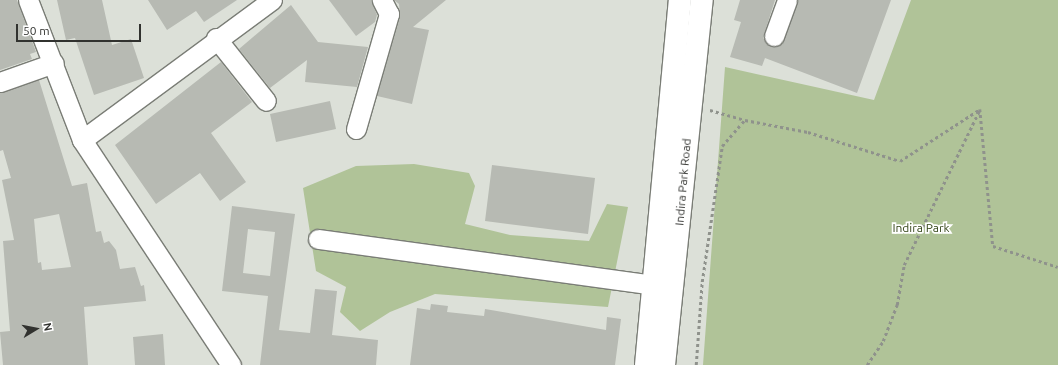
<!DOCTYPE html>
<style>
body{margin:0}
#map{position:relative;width:1058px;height:365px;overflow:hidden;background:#dce0d8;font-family:Ubuntu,sans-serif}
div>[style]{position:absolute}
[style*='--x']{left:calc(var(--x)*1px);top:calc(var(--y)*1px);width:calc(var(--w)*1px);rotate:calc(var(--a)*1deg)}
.green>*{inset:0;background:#b0c398}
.building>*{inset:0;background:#b7bab3}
.path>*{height:2.5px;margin-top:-1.25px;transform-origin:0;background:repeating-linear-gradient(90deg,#8f928c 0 3px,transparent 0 6px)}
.roads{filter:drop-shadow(1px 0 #7a7d76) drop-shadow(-1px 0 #7a7d76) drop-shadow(0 1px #7a7d76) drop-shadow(0 -1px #7a7d76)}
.minor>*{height:19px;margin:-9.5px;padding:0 9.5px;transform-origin:9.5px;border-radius:9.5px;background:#fff}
.major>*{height:22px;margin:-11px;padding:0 11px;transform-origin:11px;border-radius:11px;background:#fff}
span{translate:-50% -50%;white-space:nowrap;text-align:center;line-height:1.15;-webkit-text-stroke:3.5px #fff;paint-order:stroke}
.street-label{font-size:12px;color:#31322f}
.park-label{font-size:12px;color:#324316}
.north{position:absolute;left:16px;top:309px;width:40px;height:40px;-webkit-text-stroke:3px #fff;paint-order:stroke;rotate:80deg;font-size:11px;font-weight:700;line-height:16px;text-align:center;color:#31322f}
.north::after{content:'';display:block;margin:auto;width:14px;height:18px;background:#31322f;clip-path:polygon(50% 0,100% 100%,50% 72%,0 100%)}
.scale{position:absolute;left:16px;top:24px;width:125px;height:18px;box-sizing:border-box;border:2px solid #31322f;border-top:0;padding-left:5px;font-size:12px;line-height:14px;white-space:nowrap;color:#31322f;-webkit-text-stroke:3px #fff;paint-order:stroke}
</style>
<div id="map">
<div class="green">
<i style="clip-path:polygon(911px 0,1058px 0,1058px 365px,703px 365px,725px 67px,874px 100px)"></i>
<i style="clip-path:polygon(414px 164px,469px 173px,475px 186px,465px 224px,510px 235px,589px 241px,607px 204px,628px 207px,608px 307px,435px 294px,390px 312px,360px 331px,340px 312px,346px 287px,316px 271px,303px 188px,356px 166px)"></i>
</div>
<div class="building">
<i style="clip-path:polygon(0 0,17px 0,36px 52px,30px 54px,32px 59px,0 70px)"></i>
<i style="clip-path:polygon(57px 0,102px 0,112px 45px,131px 39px,144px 78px,94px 95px,75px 38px,66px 40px)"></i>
<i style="clip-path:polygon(148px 0,237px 0,204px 22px,196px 11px,167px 30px)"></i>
<i style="clip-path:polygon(329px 0,371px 0,377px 15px,375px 22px,356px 36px)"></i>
<i style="clip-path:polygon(394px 0,446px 0,413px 27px,429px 30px,412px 104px,377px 96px,400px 17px,399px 4px)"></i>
<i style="clip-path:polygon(740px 0,775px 0,763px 38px,766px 43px,776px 47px,784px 40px,798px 0,891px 0,857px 93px,765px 58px,762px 66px,730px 57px,741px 22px,734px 20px)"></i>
<i style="clip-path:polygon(291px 5px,318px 42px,368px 47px,357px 87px,305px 82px,307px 60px,270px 88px,239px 49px)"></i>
<i style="clip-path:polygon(221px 62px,252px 102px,211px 133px,246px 182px,220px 201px,200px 173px,156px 204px,115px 145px)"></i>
<i style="clip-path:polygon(evenodd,39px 80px,72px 186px,87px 183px,96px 232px,101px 231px,104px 243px,109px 241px,116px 250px,120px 269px,135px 267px,141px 286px,144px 285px,146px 301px,84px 307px,88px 365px,3px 365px,0 332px,10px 331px,3px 241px,14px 240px,2px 180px,11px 178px,3px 150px,0 151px,0 93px,39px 80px,59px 214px,71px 267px,42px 270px,41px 262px,38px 263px,34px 219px,59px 214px)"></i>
<i style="clip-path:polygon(330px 101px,336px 129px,276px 142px,270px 114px)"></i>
<i style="clip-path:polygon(492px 165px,595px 178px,588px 234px,485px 221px)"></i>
<i style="clip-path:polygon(evenodd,232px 206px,295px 214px,279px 330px,310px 333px,315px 289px,337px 291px,332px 335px,378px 340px,376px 365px,260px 365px,268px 296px,222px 291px,232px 206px,248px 229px,275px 232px,270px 276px,243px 273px,248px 229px)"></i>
<i style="clip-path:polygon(431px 304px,448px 306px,447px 312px,484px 316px,485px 309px,606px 330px,607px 317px,621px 319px,615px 365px,410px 365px,417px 308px,430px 310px)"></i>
<i style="clip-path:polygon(163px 334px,165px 365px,135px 365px,133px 337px)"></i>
</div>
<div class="path">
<i style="--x:710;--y:110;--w:36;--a:16"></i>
<i style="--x:696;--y:365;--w:83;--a:-85.9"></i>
<i style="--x:702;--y:282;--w:137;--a:-81.6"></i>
<i style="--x:722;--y:146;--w:35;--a:-49"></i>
<i style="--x:745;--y:120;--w:64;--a:10.8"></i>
<i style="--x:808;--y:132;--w:96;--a:17.5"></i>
<i style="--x:900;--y:161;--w:95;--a:-33"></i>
<i style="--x:867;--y:365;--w:29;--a:-56"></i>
<i style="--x:883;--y:341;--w:39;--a:-69"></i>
<i style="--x:897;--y:305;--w:41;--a:-80.1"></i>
<i style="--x:904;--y:265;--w:174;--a:-64"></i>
<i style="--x:980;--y:109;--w:138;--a:84.6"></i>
<i style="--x:993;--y:246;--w:68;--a:17.9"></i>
</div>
<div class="roads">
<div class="minor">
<i style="--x:28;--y:0;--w:150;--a:68.9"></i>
<i style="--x:82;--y:140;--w:270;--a:56.5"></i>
<i style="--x:774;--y:36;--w:38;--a:-70"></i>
<i style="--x:216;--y:38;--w:80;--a:51.6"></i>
<i style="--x:0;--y:82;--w:57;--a:-19.4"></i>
<i style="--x:356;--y:129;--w:120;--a:-74"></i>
<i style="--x:389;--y:14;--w:16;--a:-117"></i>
<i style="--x:82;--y:140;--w:236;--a:-36.4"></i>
<i style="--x:318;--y:239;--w:353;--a:7.8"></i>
</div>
<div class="major">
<i style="--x:646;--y:365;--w:367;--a:-84.7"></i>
<i style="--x:664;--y:365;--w:367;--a:-84.1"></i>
</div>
</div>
<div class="street-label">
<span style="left:683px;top:182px;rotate:-85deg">Indira Park Road</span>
</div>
<div class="park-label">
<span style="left:921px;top:228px">Indira Park</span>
</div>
<div class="north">N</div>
<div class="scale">50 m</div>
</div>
